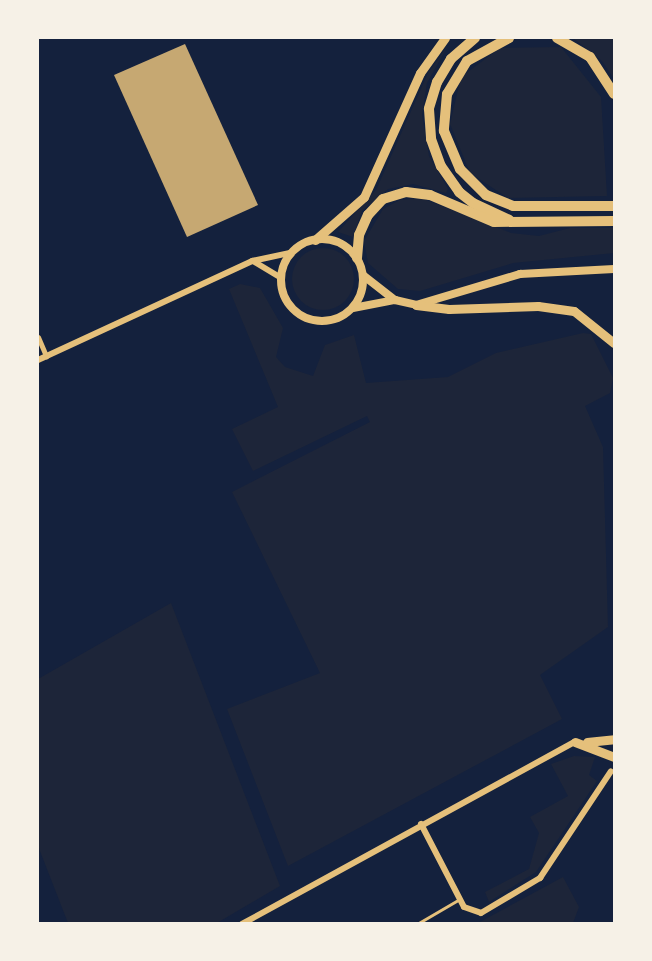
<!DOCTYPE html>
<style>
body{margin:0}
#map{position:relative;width:652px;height:961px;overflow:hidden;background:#14213d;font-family:Lato,sans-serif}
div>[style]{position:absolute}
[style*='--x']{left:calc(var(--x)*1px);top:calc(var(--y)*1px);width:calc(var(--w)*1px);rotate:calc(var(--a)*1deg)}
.green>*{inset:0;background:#1d2539}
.round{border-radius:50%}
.building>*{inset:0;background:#c6a872}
.service>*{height:2.5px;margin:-1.25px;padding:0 1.25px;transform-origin:1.25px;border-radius:1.25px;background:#e5c07b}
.minor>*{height:5px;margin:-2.5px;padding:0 2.5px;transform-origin:2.5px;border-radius:2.5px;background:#e5c07b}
.tertiary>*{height:6px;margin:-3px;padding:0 3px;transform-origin:3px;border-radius:3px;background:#e5c07b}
.secondary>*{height:8px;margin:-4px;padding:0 4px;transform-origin:4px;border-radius:4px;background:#e5c07b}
.secondary>.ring{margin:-4px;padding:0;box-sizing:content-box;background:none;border:8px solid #e5c07b;border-radius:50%}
.trunk>*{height:9px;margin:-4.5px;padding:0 4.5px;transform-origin:4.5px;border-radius:4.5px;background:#e5c07b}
.motorway>*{height:10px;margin:-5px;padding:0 5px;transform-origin:5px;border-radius:5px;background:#e5c07b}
span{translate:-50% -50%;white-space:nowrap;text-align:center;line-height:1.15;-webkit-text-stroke:4px #f6f1e7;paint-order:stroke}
.frame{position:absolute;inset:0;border:39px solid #f6f1e7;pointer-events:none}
</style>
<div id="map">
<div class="green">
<i style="clip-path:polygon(573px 38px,614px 38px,614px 79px,602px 61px)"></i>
<i style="clip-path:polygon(449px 44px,427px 83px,422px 115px,429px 156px,448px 189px,446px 193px,413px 184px,388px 189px,362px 211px,353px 237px,338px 232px,376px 190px,428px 73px)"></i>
<i style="clip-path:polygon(561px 47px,601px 97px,607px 196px,508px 198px,470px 173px,450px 124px,461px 77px,500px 48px)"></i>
<i style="clip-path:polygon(421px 198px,511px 233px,539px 236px,570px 228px,614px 228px,614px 253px,513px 263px,420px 291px,398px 289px,368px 263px,364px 241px,383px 209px,400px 200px)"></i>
<i class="round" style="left:292px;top:248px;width:62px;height:62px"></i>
<i style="clip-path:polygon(240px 284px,260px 288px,283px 328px,276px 357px,285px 367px,313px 376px,325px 345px,354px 335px,366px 383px,448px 377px,496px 353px,583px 333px,591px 334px,613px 378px,610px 393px,585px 406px,603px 447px,608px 627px,540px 675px,562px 719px,288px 866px,227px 709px,320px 673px,232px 492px,370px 422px,367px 416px,253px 471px,232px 429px,278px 407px,229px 289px)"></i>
<i style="clip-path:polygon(171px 603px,280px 886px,217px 923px,68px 923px,38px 846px,38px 679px)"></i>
<i style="clip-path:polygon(574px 756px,595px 757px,589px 775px,597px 781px,536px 872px,489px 902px,485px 892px,529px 869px,539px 833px,530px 817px,568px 796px,551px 764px)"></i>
<i style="clip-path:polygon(563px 877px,579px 907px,573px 923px,478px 923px)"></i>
</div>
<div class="building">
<i style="clip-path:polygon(185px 44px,258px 205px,187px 237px,114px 75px)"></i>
</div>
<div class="service">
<i style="--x:417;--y:924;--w:50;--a:-30.2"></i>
</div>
<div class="minor">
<i style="--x:38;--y:337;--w:21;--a:67"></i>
</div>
<div class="tertiary">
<i style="--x:253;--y:261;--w:33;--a:31"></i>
<i style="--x:38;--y:360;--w:236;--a:-24.8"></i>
<i style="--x:252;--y:261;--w:40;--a:-12"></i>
<i style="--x:421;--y:824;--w:93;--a:62.6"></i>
<i style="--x:464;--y:907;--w:18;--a:19"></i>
<i style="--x:481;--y:913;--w:69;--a:-30.7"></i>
<i style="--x:540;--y:878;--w:128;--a:-56.4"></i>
<i style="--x:242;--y:924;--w:379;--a:-28.7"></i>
</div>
<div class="secondary">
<i class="ring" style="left:281px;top:239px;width:74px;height:74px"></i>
<i style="--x:364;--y:276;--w:39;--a:38"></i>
<i style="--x:395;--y:300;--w:22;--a:13"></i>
<i style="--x:416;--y:305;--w:109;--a:-16.6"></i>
<i style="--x:520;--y:274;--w:94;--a:-3"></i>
<i style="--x:353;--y:308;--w:43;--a:-10.8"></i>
</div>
<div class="trunk">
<i style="--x:315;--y:240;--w:65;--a:-41.3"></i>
<i style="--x:364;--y:197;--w:136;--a:-65.7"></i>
<i style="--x:420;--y:73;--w:43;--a:-54.5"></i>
<i style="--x:416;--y:305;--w:33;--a:7"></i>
<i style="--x:449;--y:309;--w:89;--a:-1.9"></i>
<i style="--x:538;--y:306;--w:36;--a:8"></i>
<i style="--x:574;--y:311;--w:51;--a:38.7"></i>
<i style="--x:575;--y:742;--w:42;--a:21"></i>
<i style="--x:587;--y:742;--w:27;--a:-6"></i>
</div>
<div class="motorway">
<i style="--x:475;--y:38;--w:32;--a:139"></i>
<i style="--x:451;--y:59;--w:27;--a:121"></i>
<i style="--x:437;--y:82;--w:28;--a:107"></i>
<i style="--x:429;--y:109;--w:30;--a:86"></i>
<i style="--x:431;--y:139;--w:29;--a:70"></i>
<i style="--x:441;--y:166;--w:32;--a:55"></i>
<i style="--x:459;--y:192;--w:18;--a:38"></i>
<i style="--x:473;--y:203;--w:40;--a:25"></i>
<i style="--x:509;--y:38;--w:48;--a:151.3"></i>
<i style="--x:467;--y:61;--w:39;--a:121"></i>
<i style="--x:447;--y:94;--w:37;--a:95"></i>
<i style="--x:444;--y:131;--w:41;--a:67.2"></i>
<i style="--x:460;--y:169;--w:37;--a:45"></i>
<i style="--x:486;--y:195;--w:29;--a:22"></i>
<i style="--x:513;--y:206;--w:101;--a:0"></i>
<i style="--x:557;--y:38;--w:38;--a:30"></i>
<i style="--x:590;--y:57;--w:44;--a:57"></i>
<i style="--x:357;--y:258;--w:23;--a:-85"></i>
<i style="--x:359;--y:235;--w:22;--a:-66"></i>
<i style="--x:368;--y:215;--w:22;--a:-47"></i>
<i style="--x:383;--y:199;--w:24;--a:-17"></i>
<i style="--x:406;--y:192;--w:24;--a:7"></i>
<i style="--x:430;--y:195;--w:69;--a:22.9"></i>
<i style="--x:494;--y:222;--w:120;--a:-0.5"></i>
</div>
<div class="frame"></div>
</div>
